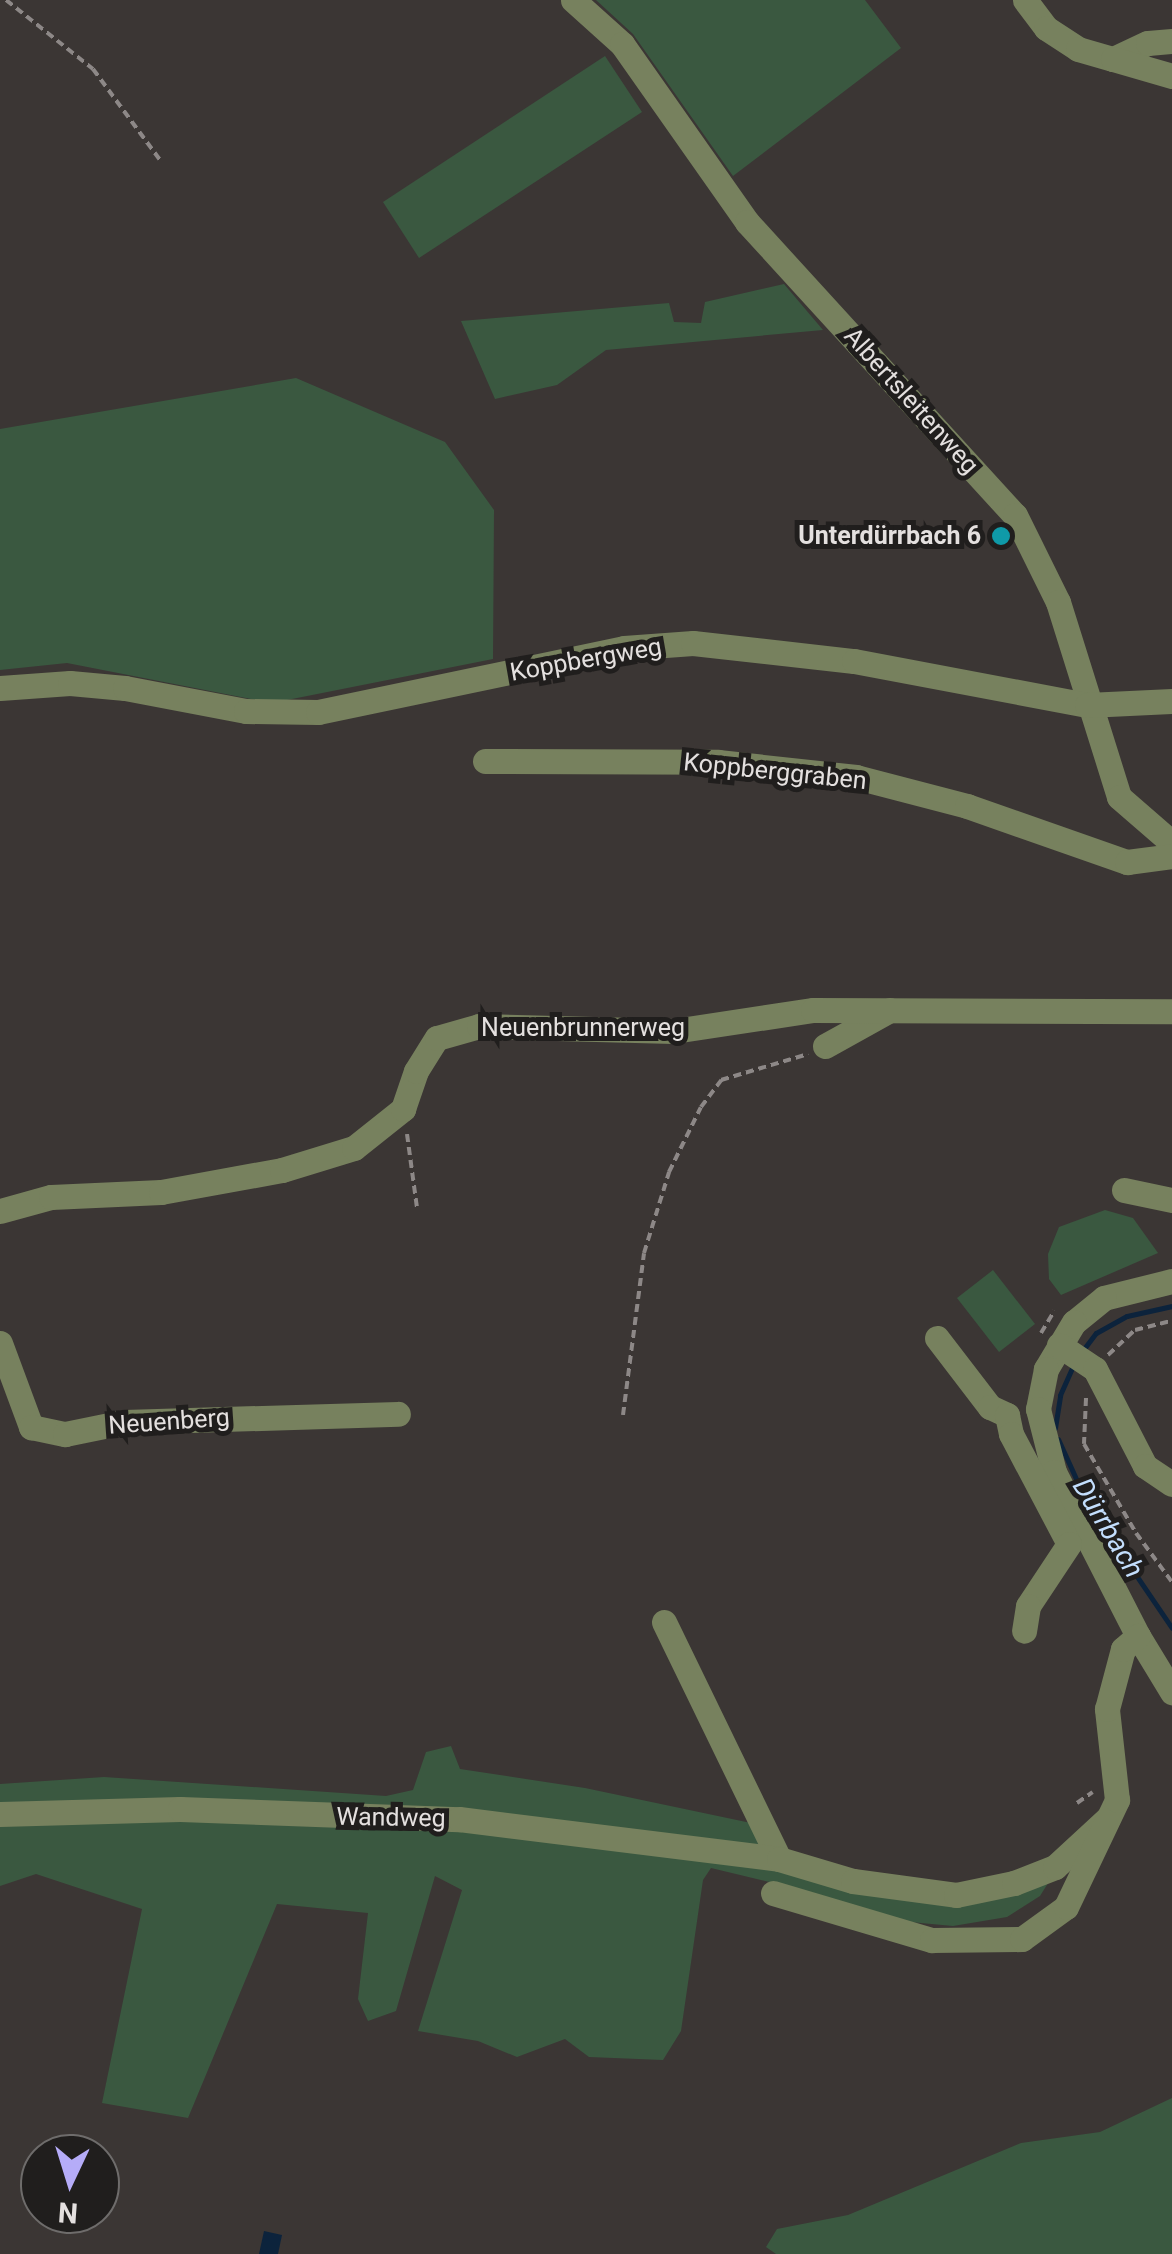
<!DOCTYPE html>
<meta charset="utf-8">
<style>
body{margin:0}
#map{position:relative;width:1172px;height:2254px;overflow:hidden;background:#3b3634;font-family:Roboto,sans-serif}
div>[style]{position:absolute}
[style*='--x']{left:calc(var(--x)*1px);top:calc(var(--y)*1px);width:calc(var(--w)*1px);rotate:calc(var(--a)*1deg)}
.green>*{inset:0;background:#3a5840}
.water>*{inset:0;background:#0c233c}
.stream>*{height:5px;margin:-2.5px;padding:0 2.5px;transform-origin:2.5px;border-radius:2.5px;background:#0c233c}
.path>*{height:4px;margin-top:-2px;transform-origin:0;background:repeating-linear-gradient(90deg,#8d8887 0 8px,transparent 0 13px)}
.minor>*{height:25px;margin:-12.5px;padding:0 12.5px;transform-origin:12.5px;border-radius:12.5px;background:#77815e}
.dots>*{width:28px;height:28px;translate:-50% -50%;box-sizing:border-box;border:5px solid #201e1d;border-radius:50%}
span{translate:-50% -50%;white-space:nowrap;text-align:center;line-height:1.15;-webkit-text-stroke:10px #201e1d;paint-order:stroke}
.street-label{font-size:25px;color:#e4e0df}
.poi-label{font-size:25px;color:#e4e0df;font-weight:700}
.right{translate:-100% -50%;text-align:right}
.water-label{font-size:28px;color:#c3defd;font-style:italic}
.north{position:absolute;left:20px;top:2134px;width:100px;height:100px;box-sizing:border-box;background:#201e1d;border:2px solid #6e6c6b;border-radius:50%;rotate:184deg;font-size:28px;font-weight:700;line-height:40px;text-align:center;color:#e4e0df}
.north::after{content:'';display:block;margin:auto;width:35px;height:45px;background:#b5acf8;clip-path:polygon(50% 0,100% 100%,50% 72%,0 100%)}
</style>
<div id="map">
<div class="green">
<i style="clip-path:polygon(596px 0,865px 0,901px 48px,733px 176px,633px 34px)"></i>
<i style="clip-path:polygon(605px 56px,642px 112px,419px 258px,383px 202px)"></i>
<i style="clip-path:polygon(784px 284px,823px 330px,606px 350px,557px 385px,495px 399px,461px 321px,669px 303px,674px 322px,701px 323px,705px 302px)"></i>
<i style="clip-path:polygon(296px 378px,445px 442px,494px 510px,493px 659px,272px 703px,67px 663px,0 670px,0 429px)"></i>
<i style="clip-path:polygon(1105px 1210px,1133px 1218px,1158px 1253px,1061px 1295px,1049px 1279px,1048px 1254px,1059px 1227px)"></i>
<i style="clip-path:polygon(993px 1270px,1035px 1324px,999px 1352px,957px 1298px)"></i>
<i style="clip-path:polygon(451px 1746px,460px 1769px,585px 1788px,751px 1823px,779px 1865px,894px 1895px,1050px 1880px,1040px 1896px,1007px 1917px,953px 1926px,889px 1920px,799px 1889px,711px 1868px,703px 1880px,681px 2031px,663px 2060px,589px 2057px,565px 2039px,517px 2057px,478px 2041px,418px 2031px,462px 1890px,435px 1876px,396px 2011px,368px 2021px,358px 1999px,368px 1913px,277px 1904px,188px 2118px,102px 2103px,142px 1909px,36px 1874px,0 1886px,0 1784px,104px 1777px,386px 1796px,413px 1790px,426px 1752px)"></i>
<i style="clip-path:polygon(1172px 2098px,1172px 2254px,776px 2254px,766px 2247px,777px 2229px,848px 2215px,1021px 2143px,1100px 2132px)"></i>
</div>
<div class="water">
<i style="clip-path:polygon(264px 2231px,282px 2235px,278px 2254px,259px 2254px)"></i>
</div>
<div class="stream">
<i style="--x:1083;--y:1350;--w:21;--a:-53"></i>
<i style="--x:1096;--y:1333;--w:35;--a:-29"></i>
<i style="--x:1127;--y:1316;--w:46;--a:-12.5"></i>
<i style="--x:1055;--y:1428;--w:33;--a:-81"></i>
<i style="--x:1060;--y:1395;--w:35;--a:-66"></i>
<i style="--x:1058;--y:1439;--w:70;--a:65.6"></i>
<i style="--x:1087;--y:1503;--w:151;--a:55.8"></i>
</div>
<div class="path">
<i style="--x:6;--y:0;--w:111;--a:38.4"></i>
<i style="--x:93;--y:69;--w:113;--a:53.6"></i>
<i style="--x:407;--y:1134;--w:75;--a:82.3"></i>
<i style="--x:1041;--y:1333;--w:26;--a:-59"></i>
<i style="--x:1108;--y:1355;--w:37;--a:-43"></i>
<i style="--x:1135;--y:1330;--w:38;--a:-14"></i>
<i style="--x:1086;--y:1398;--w:46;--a:92.5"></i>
<i style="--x:1084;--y:1444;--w:103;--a:59.7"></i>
<i style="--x:1136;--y:1533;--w:61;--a:53.7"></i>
<i style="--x:623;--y:1415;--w:163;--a:-82.6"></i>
<i style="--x:644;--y:1253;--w:85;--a:-72.8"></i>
<i style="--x:669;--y:1172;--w:72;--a:-63.8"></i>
<i style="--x:701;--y:1107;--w:34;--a:-53"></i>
<i style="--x:721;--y:1080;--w:91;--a:-16.6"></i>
<i style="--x:1077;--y:1803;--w:19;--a:-35"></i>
</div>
<div class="minor">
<i style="--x:573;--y:0;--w:66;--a:41.9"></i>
<i style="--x:622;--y:44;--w:218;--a:54.9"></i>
<i style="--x:747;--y:222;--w:397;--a:47.6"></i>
<i style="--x:1015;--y:515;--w:97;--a:63.7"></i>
<i style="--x:1058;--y:602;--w:204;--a:72.6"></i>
<i style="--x:1119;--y:797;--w:70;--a:41"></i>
<i style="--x:1025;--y:0;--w:35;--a:53"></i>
<i style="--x:1046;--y:28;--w:38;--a:33"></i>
<i style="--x:1078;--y:49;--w:36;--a:16"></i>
<i style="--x:1113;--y:59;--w:38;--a:-25"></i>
<i style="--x:1148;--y:43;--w:24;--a:-5"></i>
<i style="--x:1113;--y:59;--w:61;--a:16.1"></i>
<i style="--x:0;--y:688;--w:70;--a:-4.1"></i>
<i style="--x:70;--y:683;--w:55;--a:5.2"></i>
<i style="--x:125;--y:688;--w:123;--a:10.8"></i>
<i style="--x:246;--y:711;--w:72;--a:0.8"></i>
<i style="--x:318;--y:712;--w:313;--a:-11.8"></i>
<i style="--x:624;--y:648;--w:69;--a:-4.1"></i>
<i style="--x:693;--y:643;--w:162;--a:6.4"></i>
<i style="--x:854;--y:661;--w:237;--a:10.7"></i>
<i style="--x:1087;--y:705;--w:85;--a:-2.7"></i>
<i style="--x:485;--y:761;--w:233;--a:0.2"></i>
<i style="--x:718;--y:762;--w:139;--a:6.2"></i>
<i style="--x:856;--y:777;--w:115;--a:14.6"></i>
<i style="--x:967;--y:806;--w:170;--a:19.3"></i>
<i style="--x:1127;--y:862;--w:45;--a:-7.6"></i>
<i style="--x:825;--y:1046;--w:74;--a:-29"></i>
<i style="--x:1124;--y:1190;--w:49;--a:11.8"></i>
<i style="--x:0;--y:1211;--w:53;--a:-15.4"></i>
<i style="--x:51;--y:1197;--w:110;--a:-2.6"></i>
<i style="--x:161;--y:1192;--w:123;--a:-10.3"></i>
<i style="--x:282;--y:1170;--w:75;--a:-17"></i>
<i style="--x:354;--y:1148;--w:63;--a:-38.5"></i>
<i style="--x:403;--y:1109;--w:40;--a:-71.1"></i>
<i style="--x:416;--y:1071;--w:39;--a:-58"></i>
<i style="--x:437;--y:1038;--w:44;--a:-15.9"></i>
<i style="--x:479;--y:1026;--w:195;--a:1.5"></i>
<i style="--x:674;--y:1031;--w:141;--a:-8.6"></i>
<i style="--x:813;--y:1010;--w:359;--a:0.2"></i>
<i style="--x:1172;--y:1281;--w:70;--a:166"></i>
<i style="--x:1104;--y:1298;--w:38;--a:141"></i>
<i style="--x:1074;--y:1322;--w:55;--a:120.8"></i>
<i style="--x:1046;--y:1369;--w:41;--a:101.3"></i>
<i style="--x:1038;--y:1409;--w:65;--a:75.7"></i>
<i style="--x:1054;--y:1472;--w:184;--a:62.9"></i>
<i style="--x:1138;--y:1636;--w:66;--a:58.7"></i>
<i style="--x:937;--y:1338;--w:87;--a:52.5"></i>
<i style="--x:990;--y:1407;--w:19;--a:25"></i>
<i style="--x:1007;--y:1415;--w:19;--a:78"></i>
<i style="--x:1011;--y:1434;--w:124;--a:62.2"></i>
<i style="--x:1069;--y:1544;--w:74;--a:123.5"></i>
<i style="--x:1028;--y:1606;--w:25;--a:99"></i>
<i style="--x:0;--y:1343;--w:90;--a:69.7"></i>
<i style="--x:31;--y:1427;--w:35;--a:12"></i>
<i style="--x:65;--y:1434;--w:60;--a:-11.5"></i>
<i style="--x:124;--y:1422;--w:274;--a:-1.7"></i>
<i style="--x:1059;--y:1345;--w:43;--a:33.7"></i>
<i style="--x:1095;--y:1369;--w:109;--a:62.7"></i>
<i style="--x:1145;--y:1466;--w:32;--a:34"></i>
<i style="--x:664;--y:1622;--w:263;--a:64.1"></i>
<i style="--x:0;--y:1814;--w:180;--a:-1.6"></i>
<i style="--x:180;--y:1809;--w:279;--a:2.1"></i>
<i style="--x:459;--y:1819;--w:322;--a:7.1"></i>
<i style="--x:779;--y:1859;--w:77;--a:16.6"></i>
<i style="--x:853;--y:1881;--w:104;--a:7.7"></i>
<i style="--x:956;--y:1895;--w:59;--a:-11.7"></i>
<i style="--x:1014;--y:1883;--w:44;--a:-21.3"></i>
<i style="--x:1055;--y:1867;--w:72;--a:-42.8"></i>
<i style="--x:773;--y:1893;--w:166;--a:16.5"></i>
<i style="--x:932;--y:1940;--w:90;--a:-0.6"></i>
<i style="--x:1022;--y:1939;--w:54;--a:-36"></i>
<i style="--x:1066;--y:1907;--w:119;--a:-64.5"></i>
<i style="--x:1117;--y:1800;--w:92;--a:-96.3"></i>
<i style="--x:1107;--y:1709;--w:62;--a:-75.1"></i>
<i style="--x:1123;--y:1649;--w:20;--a:-41"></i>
</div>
<div class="dots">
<i style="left:1001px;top:536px;background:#0f9aa8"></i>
</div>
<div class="street-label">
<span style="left:911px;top:401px;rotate:48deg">Albertsleitenweg</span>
<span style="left:586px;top:660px;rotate:-10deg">Koppbergweg</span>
<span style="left:775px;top:772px;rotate:6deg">Koppberggraben</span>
<span style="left:583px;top:1028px">Neuenbrunnerweg</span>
<span style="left:169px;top:1422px;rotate:-4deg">Neuenberg</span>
<span style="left:391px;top:1818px;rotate:1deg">Wandweg</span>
</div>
<div class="poi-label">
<span class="right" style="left:981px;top:536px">Unterdürrbach 6</span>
</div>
<div class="water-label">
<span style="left:1108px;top:1528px;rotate:59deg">Dürrbach</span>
</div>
<div class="north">N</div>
</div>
